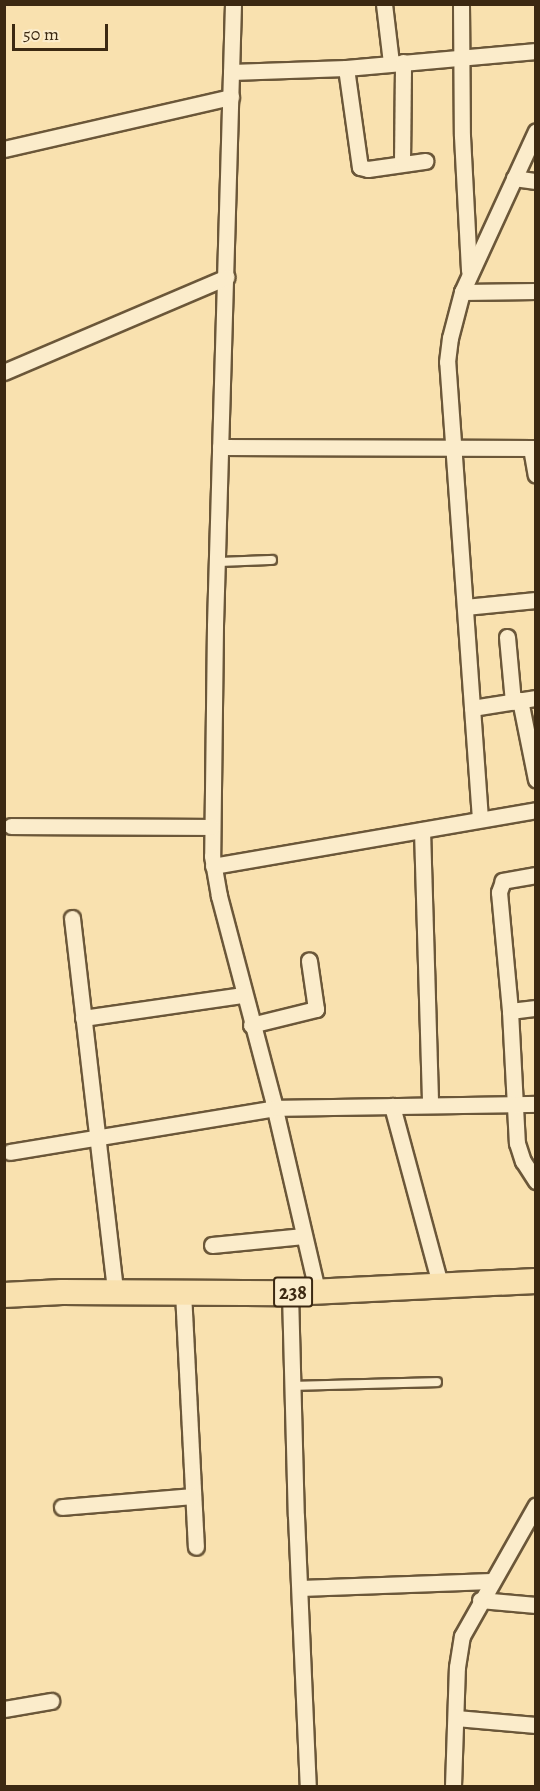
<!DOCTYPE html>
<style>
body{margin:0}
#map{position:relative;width:540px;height:1791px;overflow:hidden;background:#f9e1af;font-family:Alegreya,serif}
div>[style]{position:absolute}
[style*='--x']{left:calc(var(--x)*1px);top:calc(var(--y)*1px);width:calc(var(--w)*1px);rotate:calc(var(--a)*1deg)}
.roads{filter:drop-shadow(2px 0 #6b5739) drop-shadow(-2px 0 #6b5739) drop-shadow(0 2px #6b5739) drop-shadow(0 -2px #6b5739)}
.lane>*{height:8px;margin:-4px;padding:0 4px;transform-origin:4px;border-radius:4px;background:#fbeccb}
.street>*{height:15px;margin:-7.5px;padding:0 7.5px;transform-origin:7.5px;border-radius:7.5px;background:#fbeccb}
.primary>*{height:24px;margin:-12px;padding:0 12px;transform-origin:12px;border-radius:12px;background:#f9e1af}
span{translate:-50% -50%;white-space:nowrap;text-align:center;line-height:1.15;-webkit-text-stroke:4.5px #fbeccb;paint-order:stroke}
.shield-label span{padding:2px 4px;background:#fbeccb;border:2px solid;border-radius:4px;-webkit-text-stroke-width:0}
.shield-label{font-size:20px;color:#3c2912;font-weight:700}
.frame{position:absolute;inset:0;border:6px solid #3c2912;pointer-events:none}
.scale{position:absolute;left:12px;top:24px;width:96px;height:27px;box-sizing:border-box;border:3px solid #3c2912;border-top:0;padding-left:8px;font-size:18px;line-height:21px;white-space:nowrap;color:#3c2912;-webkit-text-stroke:4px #fbeccb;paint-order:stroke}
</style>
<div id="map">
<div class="roads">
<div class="lane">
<i style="--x:217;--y:562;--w:55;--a:-2.1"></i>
<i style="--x:294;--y:1386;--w:143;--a:-1.6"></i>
</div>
<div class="street">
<i style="--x:233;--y:4;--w:622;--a:91.66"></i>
<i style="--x:215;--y:626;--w:230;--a:90.7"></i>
<i style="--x:212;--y:856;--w:41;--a:80.1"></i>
<i style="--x:219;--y:896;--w:212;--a:75.2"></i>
<i style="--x:273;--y:1101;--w:194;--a:76.9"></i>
<i style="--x:384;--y:4;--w:59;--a:83.2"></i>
<i style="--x:461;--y:4;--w:132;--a:89.6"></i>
<i style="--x:462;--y:136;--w:135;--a:87"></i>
<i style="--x:346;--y:68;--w:100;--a:82"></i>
<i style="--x:360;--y:167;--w:8;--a:14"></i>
<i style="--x:368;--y:169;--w:58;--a:-8"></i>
<i style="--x:231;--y:72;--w:115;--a:-2"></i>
<i style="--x:346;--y:68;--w:191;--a:-5.1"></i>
<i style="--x:4;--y:149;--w:233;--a:-12.9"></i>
<i style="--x:402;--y:163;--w:101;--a:-89.4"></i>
<i style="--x:514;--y:178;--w:22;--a:8"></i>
<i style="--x:462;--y:292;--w:74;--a:-0.8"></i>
<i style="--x:4;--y:372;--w:242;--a:-23.1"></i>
<i style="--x:220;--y:447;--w:316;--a:0.2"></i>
<i style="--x:531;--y:448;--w:27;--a:80"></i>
<i style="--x:465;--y:607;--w:71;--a:-5.6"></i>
<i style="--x:507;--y:637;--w:65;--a:84.7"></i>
<i style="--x:520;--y:700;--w:81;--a:78.6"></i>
<i style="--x:472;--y:708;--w:65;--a:-8.9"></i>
<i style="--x:480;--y:819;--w:458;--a:-94.1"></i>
<i style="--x:447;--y:362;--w:24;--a:-83"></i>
<i style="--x:450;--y:338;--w:48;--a:-75.4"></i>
<i style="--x:462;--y:292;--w:177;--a:-65.3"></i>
<i style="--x:11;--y:826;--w:201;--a:0.3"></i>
<i style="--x:422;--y:830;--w:275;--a:88.3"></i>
<i style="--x:213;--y:866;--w:328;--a:-9.8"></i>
<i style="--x:536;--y:875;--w:34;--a:170"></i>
<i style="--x:503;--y:881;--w:12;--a:110"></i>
<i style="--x:499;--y:892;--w:120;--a:84.7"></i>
<i style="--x:510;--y:1011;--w:132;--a:87"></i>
<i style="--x:517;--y:1143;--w:19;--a:72"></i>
<i style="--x:523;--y:1161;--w:24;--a:57"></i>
<i style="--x:72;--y:918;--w:376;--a:83.4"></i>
<i style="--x:510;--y:1011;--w:26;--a:-7"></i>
<i style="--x:83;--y:1018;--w:162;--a:-8.2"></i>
<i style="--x:251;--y:1025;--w:67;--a:-13.8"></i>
<i style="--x:316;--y:1009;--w:49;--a:-98.3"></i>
<i style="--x:392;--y:1106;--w:184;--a:74.9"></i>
<i style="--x:10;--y:1152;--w:269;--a:-9.4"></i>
<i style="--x:275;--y:1108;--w:261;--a:-0.9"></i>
<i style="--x:212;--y:1245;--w:92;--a:-5.6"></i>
<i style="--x:183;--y:1292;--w:255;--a:87.1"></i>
<i style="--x:290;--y:1293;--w:223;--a:88.5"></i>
<i style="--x:296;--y:1516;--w:270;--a:87.5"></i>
<i style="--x:62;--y:1507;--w:130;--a:-4.8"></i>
<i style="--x:300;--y:1588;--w:191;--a:-2.1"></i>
<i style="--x:480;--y:1600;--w:56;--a:5.1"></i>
<i style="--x:4;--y:1709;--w:48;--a:-9.7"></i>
<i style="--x:456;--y:1718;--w:80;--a:5"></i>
<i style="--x:453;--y:1786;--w:119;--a:-88.1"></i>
<i style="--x:457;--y:1667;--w:31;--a:-81"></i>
<i style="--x:462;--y:1636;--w:150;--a:-60.5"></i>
</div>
<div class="primary">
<i style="--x:4;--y:1295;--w:58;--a:-3"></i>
<i style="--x:62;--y:1292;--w:228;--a:0.3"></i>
<i style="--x:290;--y:1293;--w:246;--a:-2.8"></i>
</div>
</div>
<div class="shield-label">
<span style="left:293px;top:1292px">238</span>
</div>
<div class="frame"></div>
<div class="scale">50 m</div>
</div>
